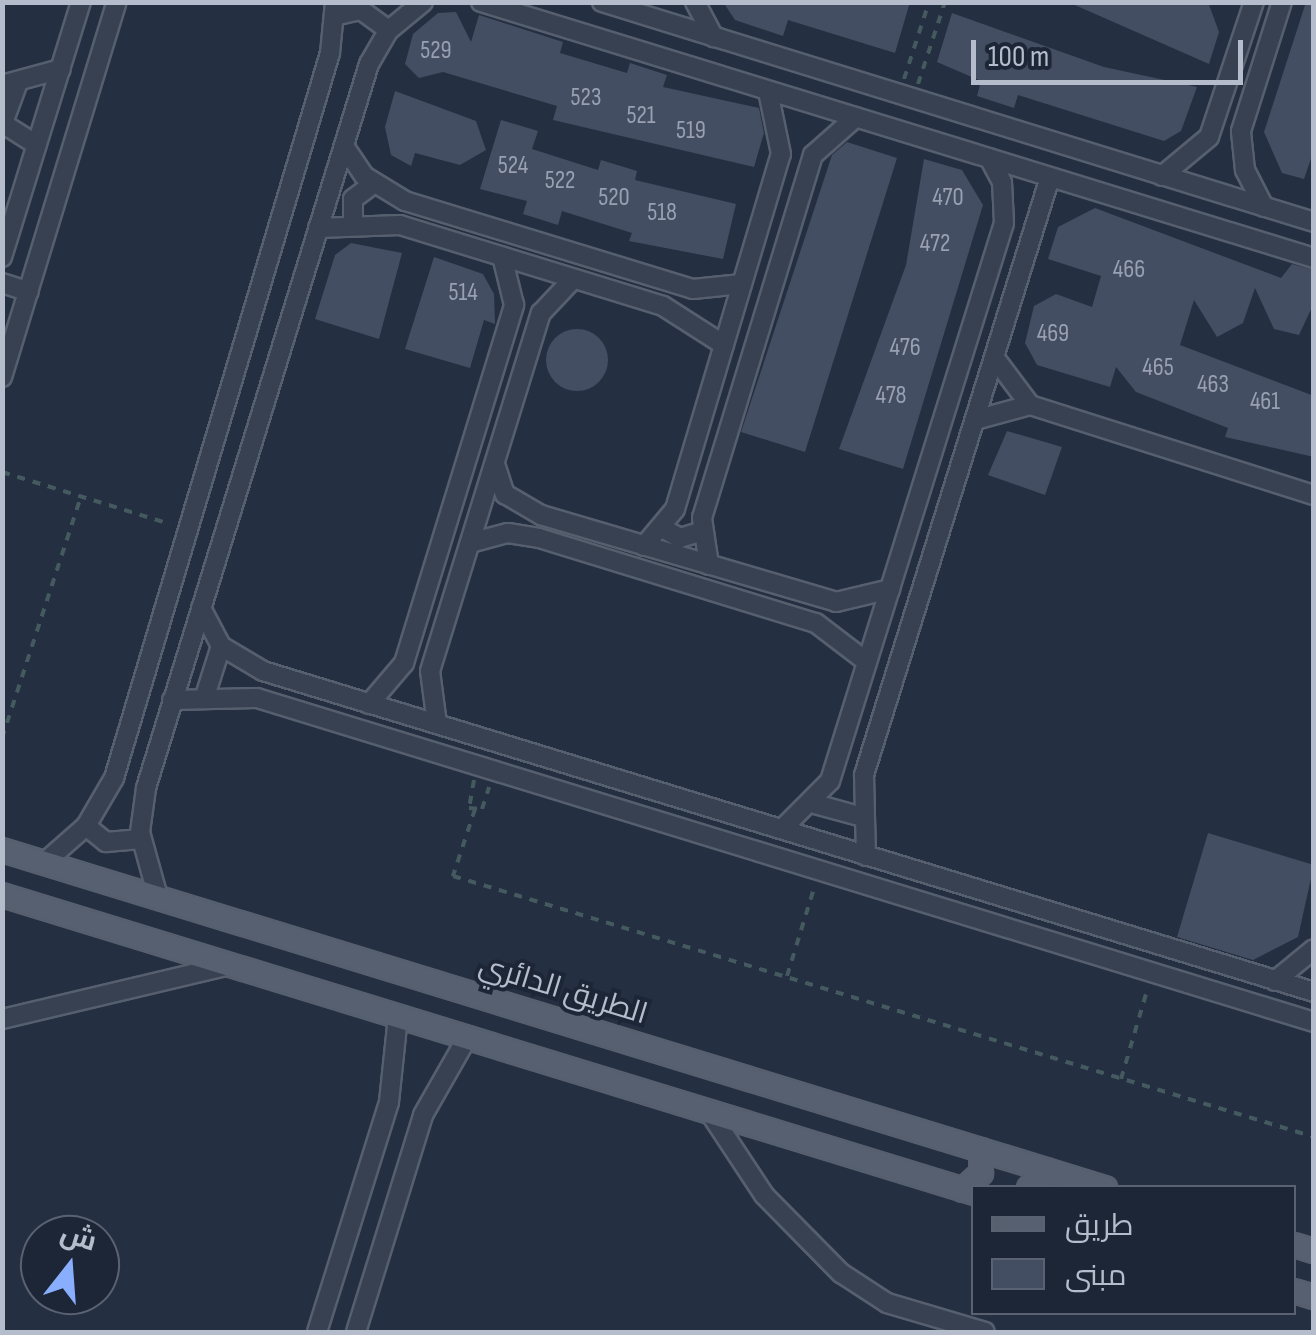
<!DOCTYPE html>
<meta charset="utf-8">
<style>
body{margin:0}
#map{position:relative;width:1316px;height:1335px;overflow:hidden;background:#242f41;font-family:"Sofia Sans Condensed",Cairo,sans-serif}
div>[style]{position:absolute}
[style*='--x']{left:calc(var(--x)*1px);top:calc(var(--y)*1px);width:calc(var(--w)*1px);rotate:calc(var(--a)*1deg)}
.building>*{inset:0;background:#434e63}
.round{border-radius:50%}
.path>*{height:4px;margin-top:-2px;transform-origin:0;background:repeating-linear-gradient(90deg,#445a5f 0 8px,transparent 0 16px)}
.roads{filter:drop-shadow(2px 0 #565f6e) drop-shadow(-2px 0 #565f6e) drop-shadow(0 2px #565f6e) drop-shadow(0 -2px #565f6e)}
.minor>*{height:18px;margin:-9px;padding:0 9px;transform-origin:9px;border-radius:9px;background:#384151}
.major>*{height:22px;margin:-11px;padding:0 11px;transform-origin:11px;border-radius:11px;background:#566071}
span{translate:-50% -50%;white-space:nowrap;text-align:center;line-height:1.15;-webkit-text-stroke:8px #1d2636;paint-order:stroke}
.number-label{font-size:25px;color:#98a0b1}
.number-label span{-webkit-text-stroke-width:0}
.street-label{font-size:30px;color:#b5bccb}
.frame{position:absolute;inset:0;border:5px solid #b5bccb;pointer-events:none}
.legend{position:absolute;left:971px;top:1185px;width:325px;height:130px;box-sizing:border-box;background:#1d2636;border:2px solid #5a6272;margin:0;padding:12px 18px;list-style:none;font-size:30px;color:#b5bccb}
.legend li{display:flex;align-items:center;gap:20px;height:50px}
.legend b{width:50px;border:2px solid #5a6272}
.north{position:absolute;left:20px;top:1215px;width:100px;height:100px;box-sizing:border-box;background:#1d2636;border:2px solid #5a6272;border-radius:50%;rotate:17deg;font-size:28px;font-weight:700;line-height:40px;text-align:center;color:#b5bccb}
.north::after{content:'';display:block;margin:auto;width:35px;height:45px;background:#88aefd;clip-path:polygon(50% 0,100% 100%,50% 72%,0 100%)}
.scale{position:absolute;left:971px;top:40px;width:272px;height:45px;box-sizing:border-box;border:5px solid #b5bccb;border-top:0;padding-left:12px;font-size:30px;line-height:35px;white-space:nowrap;color:#b5bccb;-webkit-text-stroke:8px #1d2636;paint-order:stroke}
</style>
<div id="map">
<div class="building">
<i style="clip-path:polygon(723px 2px,910px 2px,895px 53px,788px 20px,783px 36px,735px 20px)"></i>
<i style="clip-path:polygon(1068px 2px,1208px 2px,1219px 32px,1209px 64px)"></i>
<i style="clip-path:polygon(1306px 2px,1314px 2px,1314px 150px,1304px 179px,1282px 173px,1264px 132px)"></i>
<i style="clip-path:polygon(456px 12px,471px 42px,479px 15px,563px 42px,560px 53px,627px 73px,630px 63px,667px 75px,663px 87px,759px 108px,764px 133px,754px 167px,553px 120px,557px 106px,443px 72px,419px 78px,405px 64px,413px 34px,438px 13px)"></i>
<i style="clip-path:polygon(952px 13px,1104px 67px,1197px 87px,1181px 131px,1164px 141px,1018px 95px,1014px 108px,977px 96px,981px 81px,937px 62px)"></i>
<i style="clip-path:polygon(395px 91px,476px 121px,486px 150px,460px 165px,415px 153px,411px 166px,391px 155px,385px 127px)"></i>
<i style="clip-path:polygon(501px 120px,538px 131px,532px 149px,598px 170px,601px 160px,637px 171px,635px 180px,736px 204px,723px 259px,629px 241px,632px 233px,562px 211px,558px 225px,523px 214px,527px 201px,480px 189px)"></i>
<i style="clip-path:polygon(847px 142px,897px 158px,805px 452px,741px 432px,832px 155px)"></i>
<i style="clip-path:polygon(924px 159px,962px 170px,983px 205px,903px 469px,839px 449px,906px 265px)"></i>
<i style="clip-path:polygon(1095px 208px,1281px 278px,1292px 264px,1314px 270px,1314px 303px,1299px 335px,1274px 329px,1255px 288px,1243px 323px,1217px 337px,1194px 300px,1180px 345px,1314px 396px,1314px 457px,1225px 437px,1228px 428px,1136px 392px,1116px 367px,1110px 387px,1037px 365px,1025px 343px,1034px 306px,1056px 294px,1092px 307px,1101px 276px,1048px 259px,1058px 227px)"></i>
<i style="clip-path:polygon(351px 243px,402px 253px,379px 339px,315px 319px,335px 255px)"></i>
<i style="clip-path:polygon(434px 257px,483px 274px,494px 294px,495px 324px,484px 320px,470px 368px,405px 349px)"></i>
<i class="round" style="left:546px;top:329px;width:62px;height:62px"></i>
<i style="clip-path:polygon(1007px 431px,1062px 447px,1045px 495px,988px 475px)"></i>
<i style="clip-path:polygon(1208px 833px,1314px 865px,1298px 937px,1253px 960px,1177px 937px)"></i>
</div>
<div class="path">
<i style="--x:904;--y:79;--w:81;--a:-72"></i>
<i style="--x:918;--y:84;--w:86;--a:-71.8"></i>
<i style="--x:2;--y:472;--w:176;--a:17.2"></i>
<i style="--x:2;--y:738;--w:255;--a:-71.9"></i>
<i style="--x:474;--y:780;--w:28;--a:100"></i>
<i style="--x:469;--y:808;--w:13;--a:4"></i>
<i style="--x:482;--y:809;--w:23;--a:-72"></i>
<i style="--x:475;--y:809;--w:71;--a:108.2"></i>
<i style="--x:453;--y:876;--w:900;--a:16.86"></i>
<i style="--x:787;--y:976;--w:95;--a:-72.9"></i>
<i style="--x:1121;--y:1079;--w:96;--a:-73.6"></i>
</div>
<div class="roads">
<div class="minor">
<i style="--x:481;--y:2;--w:871;--a:17.08"></i>
<i style="--x:602;--y:2;--w:745;--a:17.17"></i>
<i style="--x:695;--y:2;--w:40;--a:62"></i>
<i style="--x:334;--y:16;--w:28;--a:-13"></i>
<i style="--x:361;--y:10;--w:34;--a:36"></i>
<i style="--x:2;--y:85;--w:61;--a:-15.2"></i>
<i style="--x:2;--y:123;--w:41;--a:32.2"></i>
<i style="--x:3;--y:123;--w:40;--a:-69.8"></i>
<i style="--x:344;--y:146;--w:36;--a:56"></i>
<i style="--x:364;--y:176;--w:48;--a:31.4"></i>
<i style="--x:405;--y:201;--w:301;--a:17"></i>
<i style="--x:693;--y:289;--w:49;--a:-5.8"></i>
<i style="--x:1162;--y:176;--w:61;--a:-39.7"></i>
<i style="--x:1209;--y:137;--w:142;--a:-71.6"></i>
<i style="--x:1264;--y:207;--w:42;--a:-117.2"></i>
<i style="--x:1245;--y:170;--w:39;--a:-96"></i>
<i style="--x:1241;--y:131;--w:135;--a:-72.4"></i>
<i style="--x:353;--y:221;--w:22;--a:-90"></i>
<i style="--x:353;--y:199;--w:25;--a:-37"></i>
<i style="--x:318;--y:228;--w:82;--a:-2.1"></i>
<i style="--x:400;--y:225;--w:275;--a:17.1"></i>
<i style="--x:663;--y:306;--w:72;--a:32.6"></i>
<i style="--x:2;--y:257;--w:267;--a:-72.8"></i>
<i style="--x:2;--y:283;--w:28;--a:18"></i>
<i style="--x:994;--y:357;--w:60;--a:53.1"></i>
<i style="--x:2;--y:377;--w:392;--a:-73"></i>
<i style="--x:975;--y:420;--w:57;--a:-15.3"></i>
<i style="--x:1030;--y:405;--w:298;--a:17.6"></i>
<i style="--x:495;--y:464;--w:32;--a:72"></i>
<i style="--x:505;--y:494;--w:42;--a:30.3"></i>
<i style="--x:541;--y:515;--w:308;--a:16.4"></i>
<i style="--x:836;--y:602;--w:56;--a:-13.5"></i>
<i style="--x:662;--y:528;--w:21;--a:29"></i>
<i style="--x:680;--y:538;--w:21;--a:-17"></i>
<i style="--x:470;--y:543;--w:39;--a:-15"></i>
<i style="--x:508;--y:533;--w:31;--a:9"></i>
<i style="--x:539;--y:538;--w:290;--a:17.1"></i>
<i style="--x:816;--y:623;--w:64;--a:37.4"></i>
<i style="--x:644;--y:546;--w:48;--a:-50"></i>
<i style="--x:675;--y:509;--w:370;--a:-73.4"></i>
<i style="--x:781;--y:154;--w:64;--a:-101.7"></i>
<i style="--x:709;--y:565;--w:48;--a:-98.5"></i>
<i style="--x:702;--y:518;--w:380;--a:-73"></i>
<i style="--x:813;--y:155;--w:57;--a:-41.5"></i>
<i style="--x:201;--y:608;--w:43;--a:62.2"></i>
<i style="--x:221;--y:646;--w:49;--a:30.8"></i>
<i style="--x:263;--y:671;--w:1099;--a:16.98"></i>
<i style="--x:206;--y:693;--w:49;--a:-72.3"></i>
<i style="--x:172;--y:700;--w:85;--a:-1.3"></i>
<i style="--x:257;--y:698;--w:1106;--a:17.04"></i>
<i style="--x:369;--y:704;--w:54;--a:-49.5"></i>
<i style="--x:404;--y:663;--w:375;--a:-72.9"></i>
<i style="--x:514;--y:305;--w:50;--a:-103.8"></i>
<i style="--x:437;--y:724;--w:53;--a:-97.5"></i>
<i style="--x:430;--y:671;--w:375;--a:-72.8"></i>
<i style="--x:541;--y:313;--w:47;--a:-46.7"></i>
<i style="--x:815;--y:804;--w:46;--a:15.3"></i>
<i style="--x:86;--y:826;--w:26;--a:39"></i>
<i style="--x:106;--y:842;--w:35;--a:-5"></i>
<i style="--x:782;--y:829;--w:68;--a:-45"></i>
<i style="--x:830;--y:781;--w:584;--a:-72.68"></i>
<i style="--x:1004;--y:223;--w:41;--a:-92.8"></i>
<i style="--x:1002;--y:182;--w:27;--a:-118"></i>
<i style="--x:866;--y:856;--w:81;--a:-91.4"></i>
<i style="--x:864;--y:775;--w:626;--a:-72.72"></i>
<i style="--x:44;--y:863;--w:56;--a:-41.4"></i>
<i style="--x:86;--y:826;--w:56;--a:-59.7"></i>
<i style="--x:114;--y:778;--w:756;--a:-73.41"></i>
<i style="--x:330;--y:53;--w:51;--a:-84.4"></i>
<i style="--x:158;--y:897;--w:67;--a:-105.5"></i>
<i style="--x:140;--y:832;--w:44;--a:-82.2"></i>
<i style="--x:146;--y:788;--w:758;--a:-72.88"></i>
<i style="--x:369;--y:64;--w:39;--a:-60"></i>
<i style="--x:389;--y:30;--w:44;--a:-39.5"></i>
<i style="--x:1275;--y:981;--w:50;--a:-39.4"></i>
<i style="--x:2;--y:1019;--w:234;--a:-13.3"></i>
<i style="--x:710;--y:1113;--w:98;--a:56.6"></i>
<i style="--x:764;--y:1195;--w:110;--a:45.4"></i>
<i style="--x:841;--y:1273;--w:55;--a:33.1"></i>
<i style="--x:887;--y:1303;--w:102;--a:16.5"></i>
<i style="--x:317;--y:1332;--w:241;--a:-72.6"></i>
<i style="--x:389;--y:1102;--w:86;--a:-84"></i>
<i style="--x:356;--y:1332;--w:227;--a:-72.8"></i>
<i style="--x:423;--y:1115;--w:91;--a:-60.3"></i>
</div>
<div class="major">
<i style="--x:2;--y:850;--w:1154;--a:17.04"></i>
<i style="--x:2;--y:895;--w:1017;--a:17.04"></i>
<i style="--x:1029;--y:1188;--w:25;--a:-45"></i>
<i style="--x:963;--y:1190;--w:25;--a:-43"></i>
<i style="--x:981;--y:1173;--w:23;--a:-90"></i>
<i style="--x:1294;--y:1245;--w:21;--a:17"></i>
<i style="--x:1294;--y:1291;--w:21;--a:17"></i>
</div>
</div>
<div class="number-label">
<span style="left:436px;top:51px">529</span>
<span style="left:586px;top:98px">523</span>
<span style="left:641px;top:116px">521</span>
<span style="left:691px;top:131px">519</span>
<span style="left:513px;top:166px">524</span>
<span style="left:560px;top:181px">522</span>
<span style="left:614px;top:198px">520</span>
<span style="left:948px;top:198px">470</span>
<span style="left:662px;top:213px">518</span>
<span style="left:935px;top:244px">472</span>
<span style="left:1129px;top:270px">466</span>
<span style="left:463px;top:293px">514</span>
<span style="left:1053px;top:334px">469</span>
<span style="left:905px;top:348px">476</span>
<span style="left:1158px;top:368px">465</span>
<span style="left:1213px;top:385px">463</span>
<span style="left:891px;top:396px">478</span>
<span style="left:1265px;top:402px">461</span>
</div>
<div class="street-label">
<span style="left:563px;top:990px;rotate:17deg">الطريق الدائري</span>
</div>
<div class="frame"></div>
<ul class="legend">
<li><b style="height:12px;background:#566071"></b>طريق</li>
<li><b style="height:28px;background:#434e63"></b>مبنى</li>
</ul>
<div class="north">ش</div>
<div class="scale">100 m</div>
</div>
